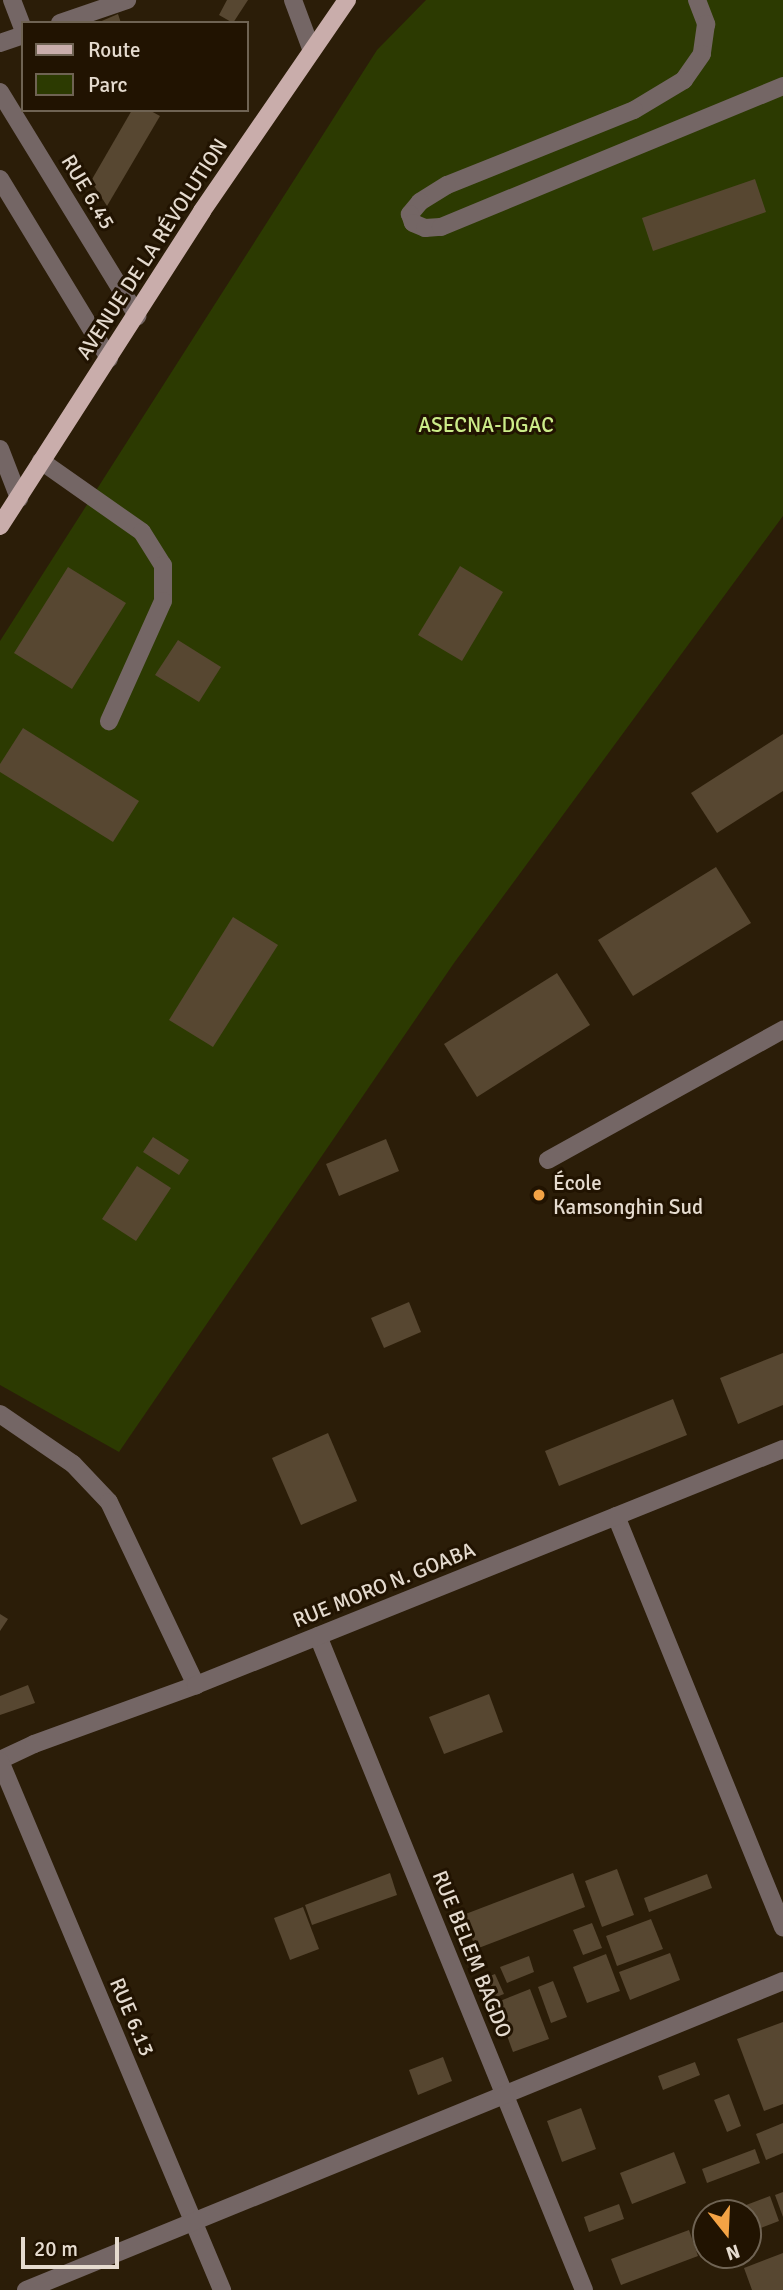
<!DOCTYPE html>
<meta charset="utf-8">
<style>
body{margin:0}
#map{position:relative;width:783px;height:2290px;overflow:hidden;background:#2b1d08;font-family:Signika,sans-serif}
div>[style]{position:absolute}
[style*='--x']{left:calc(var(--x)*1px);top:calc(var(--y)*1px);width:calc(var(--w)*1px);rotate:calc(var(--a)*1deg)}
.green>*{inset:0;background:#2c3a01}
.building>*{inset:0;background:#574731}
.minor>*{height:18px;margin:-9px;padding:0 9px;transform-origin:9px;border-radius:9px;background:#746665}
.major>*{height:18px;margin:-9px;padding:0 9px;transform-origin:9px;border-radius:9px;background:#c9adab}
.dots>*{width:19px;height:19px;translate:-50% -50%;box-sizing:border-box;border:4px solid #211301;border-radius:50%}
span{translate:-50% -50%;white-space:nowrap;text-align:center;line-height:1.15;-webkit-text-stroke:6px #211301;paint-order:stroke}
.street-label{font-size:21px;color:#e5dbcf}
.park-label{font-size:21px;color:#ccec89}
.poi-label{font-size:21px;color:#e5dbcf}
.left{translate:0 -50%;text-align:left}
.legend{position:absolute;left:21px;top:21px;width:228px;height:91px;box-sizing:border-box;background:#211301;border:2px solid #6f6353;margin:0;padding:9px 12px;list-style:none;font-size:21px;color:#e5dbcf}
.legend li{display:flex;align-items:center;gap:14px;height:35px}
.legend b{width:35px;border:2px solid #6f6353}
.north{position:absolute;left:692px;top:2199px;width:70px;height:70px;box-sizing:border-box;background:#211301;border:2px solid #6f6353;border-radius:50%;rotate:162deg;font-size:19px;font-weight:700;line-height:28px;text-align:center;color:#e5dbcf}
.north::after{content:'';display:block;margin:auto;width:24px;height:32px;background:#f4a345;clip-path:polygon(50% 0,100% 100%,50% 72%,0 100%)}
.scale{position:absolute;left:21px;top:2237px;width:98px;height:32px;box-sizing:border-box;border:4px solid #e5dbcf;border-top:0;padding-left:9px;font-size:21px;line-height:24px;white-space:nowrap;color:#e5dbcf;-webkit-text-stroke:5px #211301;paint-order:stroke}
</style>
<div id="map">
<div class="green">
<i style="clip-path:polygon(426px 0,783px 0,783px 516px,454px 963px,119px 1452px,0 1385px,0 641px,377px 50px)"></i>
</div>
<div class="building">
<i style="clip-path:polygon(227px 0,248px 0,233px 23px,219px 15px)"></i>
<i style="clip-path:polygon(118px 14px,121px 23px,97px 23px)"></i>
<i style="clip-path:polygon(132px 110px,149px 110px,160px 116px,107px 206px,91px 181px)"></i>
<i style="clip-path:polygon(755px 179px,766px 212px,653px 251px,642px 218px)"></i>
<i style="clip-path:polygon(460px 566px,503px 592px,462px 661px,418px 635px)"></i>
<i style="clip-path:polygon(68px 567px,126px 603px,72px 689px,14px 653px)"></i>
<i style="clip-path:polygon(178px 640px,221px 667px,199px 702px,155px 675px)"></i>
<i style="clip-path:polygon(23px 728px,139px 801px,113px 842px,0 772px,0 764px)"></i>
<i style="clip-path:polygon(783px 734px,783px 791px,717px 833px,691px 793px)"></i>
<i style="clip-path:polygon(716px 867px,751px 923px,633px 996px,598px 940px)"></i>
<i style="clip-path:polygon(233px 917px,278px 945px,213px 1047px,169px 1020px)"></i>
<i style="clip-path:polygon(557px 973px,590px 1025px,477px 1097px,444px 1044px)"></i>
<i style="clip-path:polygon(153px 1137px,189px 1160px,179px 1175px,143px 1152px)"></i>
<i style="clip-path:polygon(386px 1139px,399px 1171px,339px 1196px,326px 1164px)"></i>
<i style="clip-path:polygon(137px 1166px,171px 1188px,136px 1241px,102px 1219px)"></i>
<i style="clip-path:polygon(409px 1302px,421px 1332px,384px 1348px,371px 1318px)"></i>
<i style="clip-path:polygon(783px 1353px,783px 1405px,738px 1424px,720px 1378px)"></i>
<i style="clip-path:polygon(673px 1399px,687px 1435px,559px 1486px,545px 1451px)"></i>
<i style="clip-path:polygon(328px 1433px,357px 1501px,301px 1525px,272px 1458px)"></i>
<i style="clip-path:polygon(0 1614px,8px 1619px,0 1631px)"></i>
<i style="clip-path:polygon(28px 1685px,35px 1703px,0 1715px,0 1696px)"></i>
<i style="clip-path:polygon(489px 1694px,503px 1732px,444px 1754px,429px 1717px)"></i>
<i style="clip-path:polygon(617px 1869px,634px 1915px,602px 1927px,585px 1881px)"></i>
<i style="clip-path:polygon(390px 1873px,397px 1895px,312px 1925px,305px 1905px)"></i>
<i style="clip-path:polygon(573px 1873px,585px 1907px,476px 1949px,463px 1915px)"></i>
<i style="clip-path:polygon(707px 1874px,712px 1888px,649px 1912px,644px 1898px)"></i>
<i style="clip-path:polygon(303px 1907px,319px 1949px,290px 1960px,274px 1918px)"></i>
<i style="clip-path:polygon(651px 1919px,663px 1949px,617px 1966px,606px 1936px)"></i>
<i style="clip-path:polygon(592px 1923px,602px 1948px,583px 1955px,573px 1930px)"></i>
<i style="clip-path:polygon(670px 1953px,680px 1980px,630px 2000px,619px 1972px)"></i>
<i style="clip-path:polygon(606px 1954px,620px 1991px,587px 2003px,573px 1967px)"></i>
<i style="clip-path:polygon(529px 1956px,534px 1972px,507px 1983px,500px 1967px)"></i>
<i style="clip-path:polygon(495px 1974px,504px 1994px,491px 1999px,482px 1979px)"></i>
<i style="clip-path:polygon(553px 1981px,567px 2017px,551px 2023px,538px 1987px)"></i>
<i style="clip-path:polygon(530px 1989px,549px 2039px,513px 2052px,495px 2003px)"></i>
<i style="clip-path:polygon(783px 2022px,783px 2104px,764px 2111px,737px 2039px)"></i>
<i style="clip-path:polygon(443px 2057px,452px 2081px,418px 2095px,409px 2070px)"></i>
<i style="clip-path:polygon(695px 2062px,700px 2075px,663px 2090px,658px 2076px)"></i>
<i style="clip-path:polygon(729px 2094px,741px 2126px,727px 2132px,714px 2100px)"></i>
<i style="clip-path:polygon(581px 2108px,596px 2149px,562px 2162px,547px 2121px)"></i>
<i style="clip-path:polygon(783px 2123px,783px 2153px,766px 2160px,756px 2134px)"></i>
<i style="clip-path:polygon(755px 2149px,760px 2163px,707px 2183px,702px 2169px)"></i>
<i style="clip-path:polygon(674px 2152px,686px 2183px,632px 2204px,620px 2173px)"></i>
<i style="clip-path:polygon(783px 2192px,783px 2217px,775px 2195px)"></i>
<i style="clip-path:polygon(770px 2196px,779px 2221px,748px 2233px,748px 2213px,725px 2213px)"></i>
<i style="clip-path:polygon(619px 2204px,624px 2219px,589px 2232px,584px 2217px)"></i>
<i style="clip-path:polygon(689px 2230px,698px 2256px,621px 2285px,611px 2259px)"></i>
<i style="clip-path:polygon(783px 2253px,783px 2290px,752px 2290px,744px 2268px)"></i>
</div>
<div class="minor">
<i style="--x:12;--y:0;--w:30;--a:69"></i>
<i style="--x:293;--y:0;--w:54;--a:69.6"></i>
<i style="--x:697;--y:0;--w:26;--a:69"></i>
<i style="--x:706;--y:24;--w:30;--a:98"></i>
<i style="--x:702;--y:54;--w:32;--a:125"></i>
<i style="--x:684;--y:80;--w:58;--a:149"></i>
<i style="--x:634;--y:110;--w:201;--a:158.1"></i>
<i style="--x:447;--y:185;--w:32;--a:148"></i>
<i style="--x:420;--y:202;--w:16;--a:130"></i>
<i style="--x:410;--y:214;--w:9;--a:72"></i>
<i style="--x:413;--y:223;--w:13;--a:23"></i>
<i style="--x:425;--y:228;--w:16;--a:-4"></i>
<i style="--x:441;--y:227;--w:370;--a:-22.4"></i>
<i style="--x:60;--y:23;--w:71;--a:-18.9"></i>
<i style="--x:0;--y:43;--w:24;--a:-19"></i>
<i style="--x:0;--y:92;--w:263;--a:58.5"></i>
<i style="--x:0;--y:179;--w:210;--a:58.7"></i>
<i style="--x:0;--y:449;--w:53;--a:68.8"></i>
<i style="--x:41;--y:461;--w:123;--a:35.1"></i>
<i style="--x:142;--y:532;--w:39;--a:58"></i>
<i style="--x:163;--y:565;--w:36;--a:90"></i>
<i style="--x:163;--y:601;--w:132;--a:114.2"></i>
<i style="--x:548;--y:1160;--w:269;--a:-29"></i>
<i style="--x:0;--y:1414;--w:88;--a:34.4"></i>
<i style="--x:73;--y:1464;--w:52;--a:46.5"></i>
<i style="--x:109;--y:1502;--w:203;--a:64.6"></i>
<i style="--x:616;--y:1516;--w:444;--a:67.9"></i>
<i style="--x:318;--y:1636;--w:706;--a:67.87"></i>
<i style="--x:0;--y:1760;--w:38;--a:-25"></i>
<i style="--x:34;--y:1744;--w:172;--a:-20"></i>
<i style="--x:196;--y:1685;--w:633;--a:-21.9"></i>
<i style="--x:0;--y:1761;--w:574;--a:67.23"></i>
<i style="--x:26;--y:2290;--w:818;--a:-22.2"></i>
</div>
<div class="major">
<i style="--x:0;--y:526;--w:374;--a:-57.3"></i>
<i style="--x:202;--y:211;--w:256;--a:-55.5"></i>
</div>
<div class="dots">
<i style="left:539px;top:1195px;background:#f4a345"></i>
</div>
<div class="street-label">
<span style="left:88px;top:192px;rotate:59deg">RUE 6.45</span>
<span style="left:152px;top:249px;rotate:-57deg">AVENUE DE LA RÉVOLUTION</span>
<span style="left:384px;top:1585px;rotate:-22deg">RUE MORO N. GOABA</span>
<span style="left:472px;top:1954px;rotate:68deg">RUE BELEM BAGDO</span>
<span style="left:132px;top:2017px;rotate:67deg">RUE 6.13</span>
</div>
<div class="park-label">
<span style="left:486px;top:425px">ASECNA-DGAC</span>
</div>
<div class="poi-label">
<span class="left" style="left:553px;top:1195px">École<br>Kamsonghin Sud</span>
</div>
<ul class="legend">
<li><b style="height:9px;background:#c9adab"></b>Route</li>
<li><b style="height:19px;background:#2c3a01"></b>Parc</li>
</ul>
<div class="north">N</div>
<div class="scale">20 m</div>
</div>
